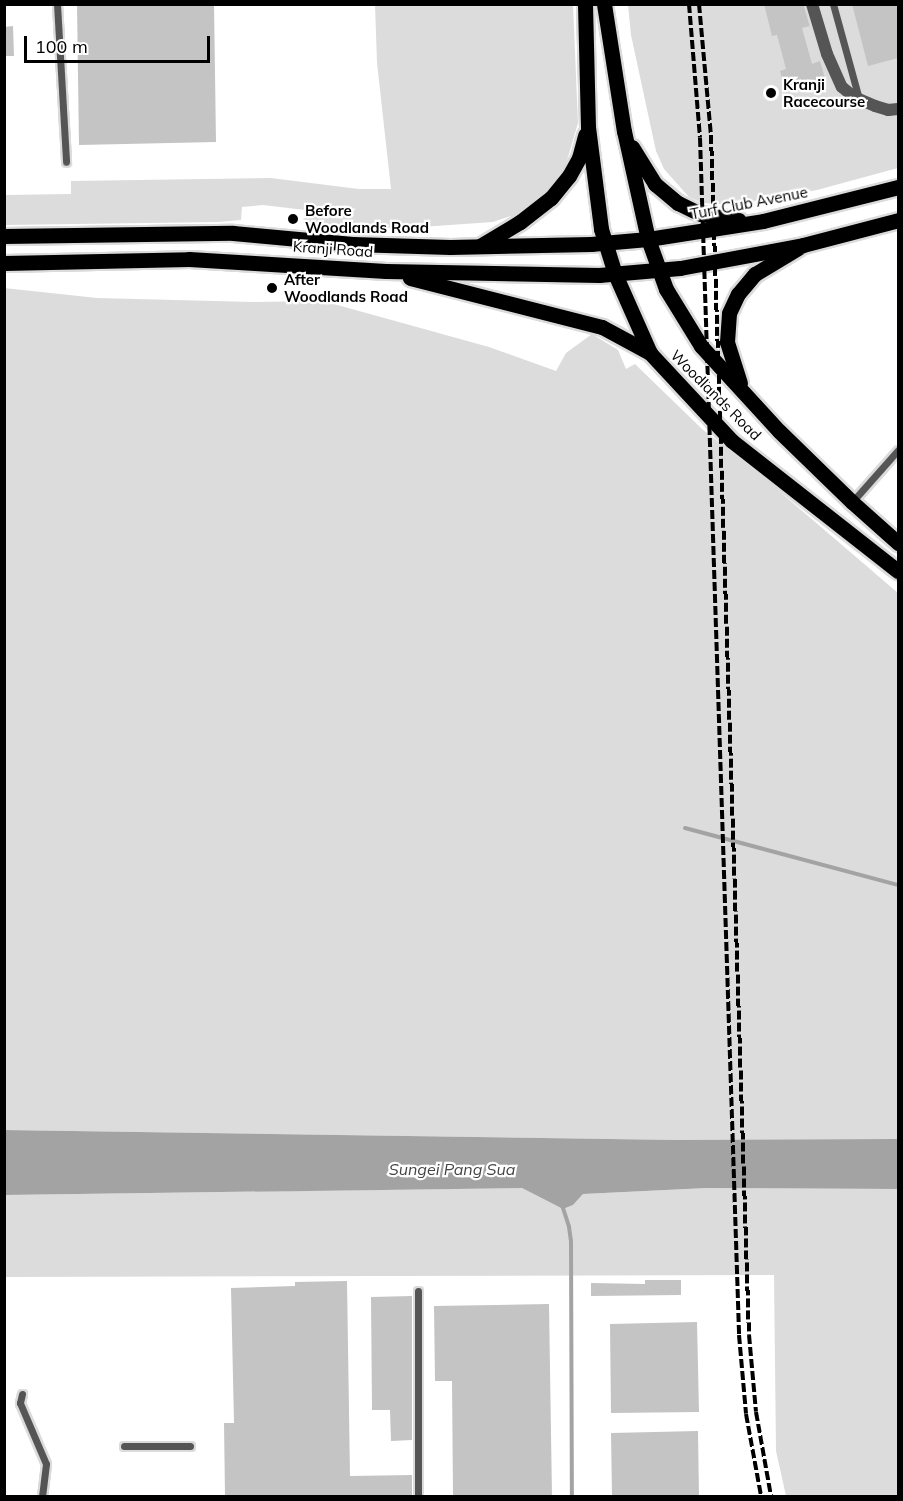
<!DOCTYPE html>
<style>
body{margin:0}
#map{position:relative;width:903px;height:1501px;overflow:hidden;background:#fff;font-family:Mulish,sans-serif}
div>[style]{position:absolute}
[style*='--x']{left:calc(var(--x)*1px);top:calc(var(--y)*1px);width:calc(var(--w)*1px);rotate:calc(var(--a)*1deg)}
.green>*{inset:0;background:#dcdcdc}
.water>*{inset:0;background:#a3a3a3}
.stream>*{height:4px;margin:-2px;padding:0 2px;transform-origin:2px;border-radius:2px;background:#a3a3a3}
.building>*{inset:0;background:#c4c4c4}
.roads{filter:drop-shadow(2px 0 #dbdbdb) drop-shadow(-2px 0 #dbdbdb) drop-shadow(0 2px #dbdbdb) drop-shadow(0 -2px #dbdbdb)}
.service>*{height:7px;margin:-3.5px;padding:0 3.5px;transform-origin:3.5px;border-radius:3.5px;background:#555}
.minor>*{height:12px;margin:-6px;padding:0 6px;transform-origin:6px;border-radius:6px;background:#555}
.primary>*{height:15px;margin:-7.5px;padding:0 7.5px;transform-origin:7.5px;border-radius:7.5px;background:#000}
.rail>*{height:4px;margin-top:-2px;transform-origin:0;background:repeating-linear-gradient(90deg,#000 0 9px,transparent 0 12px)}
.dots>*{width:16px;height:16px;translate:-50% -50%;box-sizing:border-box;border:3px solid #fff;border-radius:50%}
span{translate:-50% -50%;white-space:nowrap;text-align:center;line-height:1.15;-webkit-text-stroke:4.5px #fff;paint-order:stroke}
.poi-label{font-size:15px;color:#000;font-weight:700}
.left{translate:0 -50%;text-align:left}
.street-label{font-size:15px;color:#000}
.water-label{font-size:16px;color:#444;font-style:italic}
.frame{position:absolute;inset:0;border:6px solid #000;pointer-events:none}
.scale{position:absolute;left:24px;top:36px;width:186px;height:27px;box-sizing:border-box;border:3px solid #000;border-top:0;padding-left:8px;font-size:18px;line-height:21px;white-space:nowrap;color:#000;-webkit-text-stroke:4px #fff;paint-order:stroke}
</style>
<div id="map">
<div class="green">
<i style="clip-path:polygon(375px 5px,573px 5px,578px 123px,566px 164px,556px 182px,535px 202px,517px 214px,493px 222px,421px 227px,327px 229px,303px 223px,305px 210px,263px 205px,242px 207px,241px 220px,218px 222px,5px 225px,4px 195px,71px 194px,71px 181px,271px 178px,359px 189px,391px 189px,377px 63px)"></i>
<i style="clip-path:polygon(628px 5px,898px 5px,898px 168px,817px 190px,737px 205px,702px 203px,689px 197px,664px 169px,656px 151px,631px 35px)"></i>
<i style="clip-path:polygon(4px 288px,97px 298px,253px 302px,323px 301px,489px 347px,556px 371px,566px 353px,592px 334px,618px 350px,626px 369px,635px 364px,702px 429px,758px 473px,898px 593px,898px 1139px,677px 1140px,5px 1130px)"></i>
<i style="clip-path:polygon(522px 1188px,563px 1209px,573px 1205px,583px 1194px,707px 1188px,898px 1189px,898px 1496px,786px 1496px,776px 1451px,774px 1275px,5px 1277px,4px 1195px)"></i>
</div>
<div class="water">
<i style="clip-path:polygon(4px 1130px,677px 1140px,898px 1139px,898px 1189px,707px 1188px,583px 1194px,573px 1205px,563px 1209px,522px 1188px,5px 1195px)"></i>
</div>
<div class="stream">
<i style="--x:685;--y:828;--w:220;--a:15"></i>
<i style="--x:562;--y:1205;--w:23;--a:72"></i>
<i style="--x:569;--y:1227;--w:14;--a:82"></i>
<i style="--x:571;--y:1241;--w:255;--a:89.8"></i>
</div>
<div class="building">
<i style="clip-path:polygon(77px 4px,214px 4px,216px 142px,79px 145px)"></i>
<i style="clip-path:polygon(764px 4px,804px 4px,810px 26px,802px 28px,812px 64px,820px 61px,826px 82px,786px 93px,780px 71px,786px 69px,777px 35px,772px 36px)"></i>
<i style="clip-path:polygon(852px 4px,898px 4px,898px 58px,868px 66px)"></i>
<i style="clip-path:polygon(13px 26px,14px 56px,4px 56px,4px 27px)"></i>
<i style="clip-path:polygon(645px 1280px,681px 1280px,681px 1295px,591px 1296px,591px 1283px,645px 1284px)"></i>
<i style="clip-path:polygon(347px 1281px,350px 1476px,412px 1475px,412px 1497px,225px 1497px,224px 1423px,234px 1423px,231px 1288px,295px 1286px,295px 1282px)"></i>
<i style="clip-path:polygon(412px 1296px,412px 1440px,391px 1441px,390px 1410px,372px 1410px,371px 1297px)"></i>
<i style="clip-path:polygon(549px 1304px,552px 1497px,453px 1497px,452px 1381px,435px 1381px,434px 1306px)"></i>
<i style="clip-path:polygon(697px 1322px,699px 1412px,611px 1413px,610px 1324px)"></i>
<i style="clip-path:polygon(698px 1431px,699px 1497px,612px 1497px,611px 1433px)"></i>
</div>
<div class="roads">
<div class="service">
<i style="--x:57;--y:4;--w:158;--a:86.7"></i>
<i style="--x:833;--y:4;--w:98;--a:74.7"></i>
<i style="--x:852;--y:502;--w:69;--a:-48.5"></i>
<i style="--x:22;--y:1394;--w:9;--a:103"></i>
<i style="--x:20;--y:1403;--w:66;--a:66.9"></i>
<i style="--x:46;--y:1464;--w:32;--a:97"></i>
<i style="--x:124;--y:1446;--w:66;--a:0"></i>
<i style="--x:418;--y:1496;--w:205;--a:-90"></i>
</div>
<div class="minor">
<i style="--x:812;--y:4;--w:52;--a:73.3"></i>
<i style="--x:827;--y:54;--w:36;--a:66"></i>
<i style="--x:842;--y:87;--w:16;--a:40"></i>
<i style="--x:854;--y:97;--w:23;--a:23"></i>
<i style="--x:875;--y:106;--w:14;--a:17"></i>
<i style="--x:888;--y:110;--w:10;--a:-6"></i>
</div>
<div class="primary">
<i style="--x:585;--y:4;--w:123;--a:88.6"></i>
<i style="--x:588;--y:127;--w:103;--a:82.7"></i>
<i style="--x:601;--y:229;--w:47;--a:72.7"></i>
<i style="--x:615;--y:274;--w:86;--a:66.1"></i>
<i style="--x:650;--y:353;--w:120;--a:47"></i>
<i style="--x:732;--y:441;--w:211;--a:38.1"></i>
<i style="--x:604;--y:4;--w:129;--a:81.1"></i>
<i style="--x:624;--y:131;--w:111;--a:77.5"></i>
<i style="--x:648;--y:239;--w:53;--a:70.2"></i>
<i style="--x:666;--y:289;--w:67;--a:58.4"></i>
<i style="--x:701;--y:346;--w:115;--a:47.5"></i>
<i style="--x:779;--y:431;--w:102;--a:44.2"></i>
<i style="--x:852;--y:502;--w:62;--a:41.7"></i>
<i style="--x:632;--y:147;--w:44;--a:58.1"></i>
<i style="--x:655;--y:184;--w:30;--a:40"></i>
<i style="--x:678;--y:203;--w:25;--a:26"></i>
<i style="--x:701;--y:214;--w:38;--a:9"></i>
<i style="--x:4;--y:236;--w:229;--a:-0.8"></i>
<i style="--x:233;--y:233;--w:120;--a:5.3"></i>
<i style="--x:352;--y:244;--w:98;--a:1.8"></i>
<i style="--x:450;--y:247;--w:141;--a:-1.2"></i>
<i style="--x:591;--y:244;--w:57;--a:-5"></i>
<i style="--x:648;--y:239;--w:116;--a:-8.9"></i>
<i style="--x:763;--y:221;--w:139;--a:-14.1"></i>
<i style="--x:480;--y:246;--w:47;--a:-31"></i>
<i style="--x:520;--y:222;--w:39;--a:-38"></i>
<i style="--x:551;--y:198;--w:28;--a:-51"></i>
<i style="--x:569;--y:176;--w:21;--a:-61"></i>
<i style="--x:579;--y:158;--w:24;--a:-75"></i>
<i style="--x:4;--y:263;--w:185;--a:-1.2"></i>
<i style="--x:189;--y:259;--w:197;--a:3.5"></i>
<i style="--x:386;--y:271;--w:213;--a:1.1"></i>
<i style="--x:599;--y:275;--w:81;--a:-4.9"></i>
<i style="--x:680;--y:268;--w:125;--a:-10.6"></i>
<i style="--x:803;--y:245;--w:98;--a:-14.7"></i>
<i style="--x:410;--y:278;--w:198;--a:14.3"></i>
<i style="--x:602;--y:327;--w:55;--a:28.4"></i>
<i style="--x:740;--y:383;--w:43;--a:-107.6"></i>
<i style="--x:727;--y:342;--w:29;--a:-86"></i>
<i style="--x:729;--y:313;--w:21;--a:-65"></i>
<i style="--x:738;--y:294;--w:26;--a:-50"></i>
<i style="--x:755;--y:274;--w:50;--a:-31.2"></i>
</div>
</div>
<div class="rail">
<i style="--x:689;--y:4;--w:134;--a:85.3"></i>
<i style="--x:700;--y:138;--w:1198;--a:88.13"></i>
<i style="--x:739;--y:1335;--w:79;--a:84.9"></i>
<i style="--x:746;--y:1414;--w:83;--a:79.6"></i>
<i style="--x:699;--y:4;--w:132;--a:84.8"></i>
<i style="--x:711;--y:135;--w:1201;--a:88.19"></i>
<i style="--x:749;--y:1335;--w:77;--a:84.8"></i>
<i style="--x:756;--y:1412;--w:85;--a:79.9"></i>
</div>
<div class="dots">
<i style="left:771px;top:93px;background:#000"></i>
<i style="left:293px;top:219px;background:#000"></i>
<i style="left:272px;top:288px;background:#000"></i>
</div>
<div class="poi-label">
<span class="left" style="left:783px;top:93px">Kranji<br>Racecourse</span>
<span class="left" style="left:305px;top:219px">Before<br>Woodlands Road</span>
<span class="left" style="left:284px;top:288px">After<br>Woodlands Road</span>
</div>
<div class="street-label">
<span style="left:749px;top:203px;rotate:-11deg">Turf Club Avenue</span>
<span style="left:333px;top:249px;rotate:4deg">Kranji Road</span>
<span style="left:716px;top:395px;rotate:45deg">Woodlands Road</span>
</div>
<div class="water-label">
<span style="left:452px;top:1169px">Sungei Pang Sua</span>
</div>
<div class="frame"></div>
<div class="scale">100 m</div>
</div>
